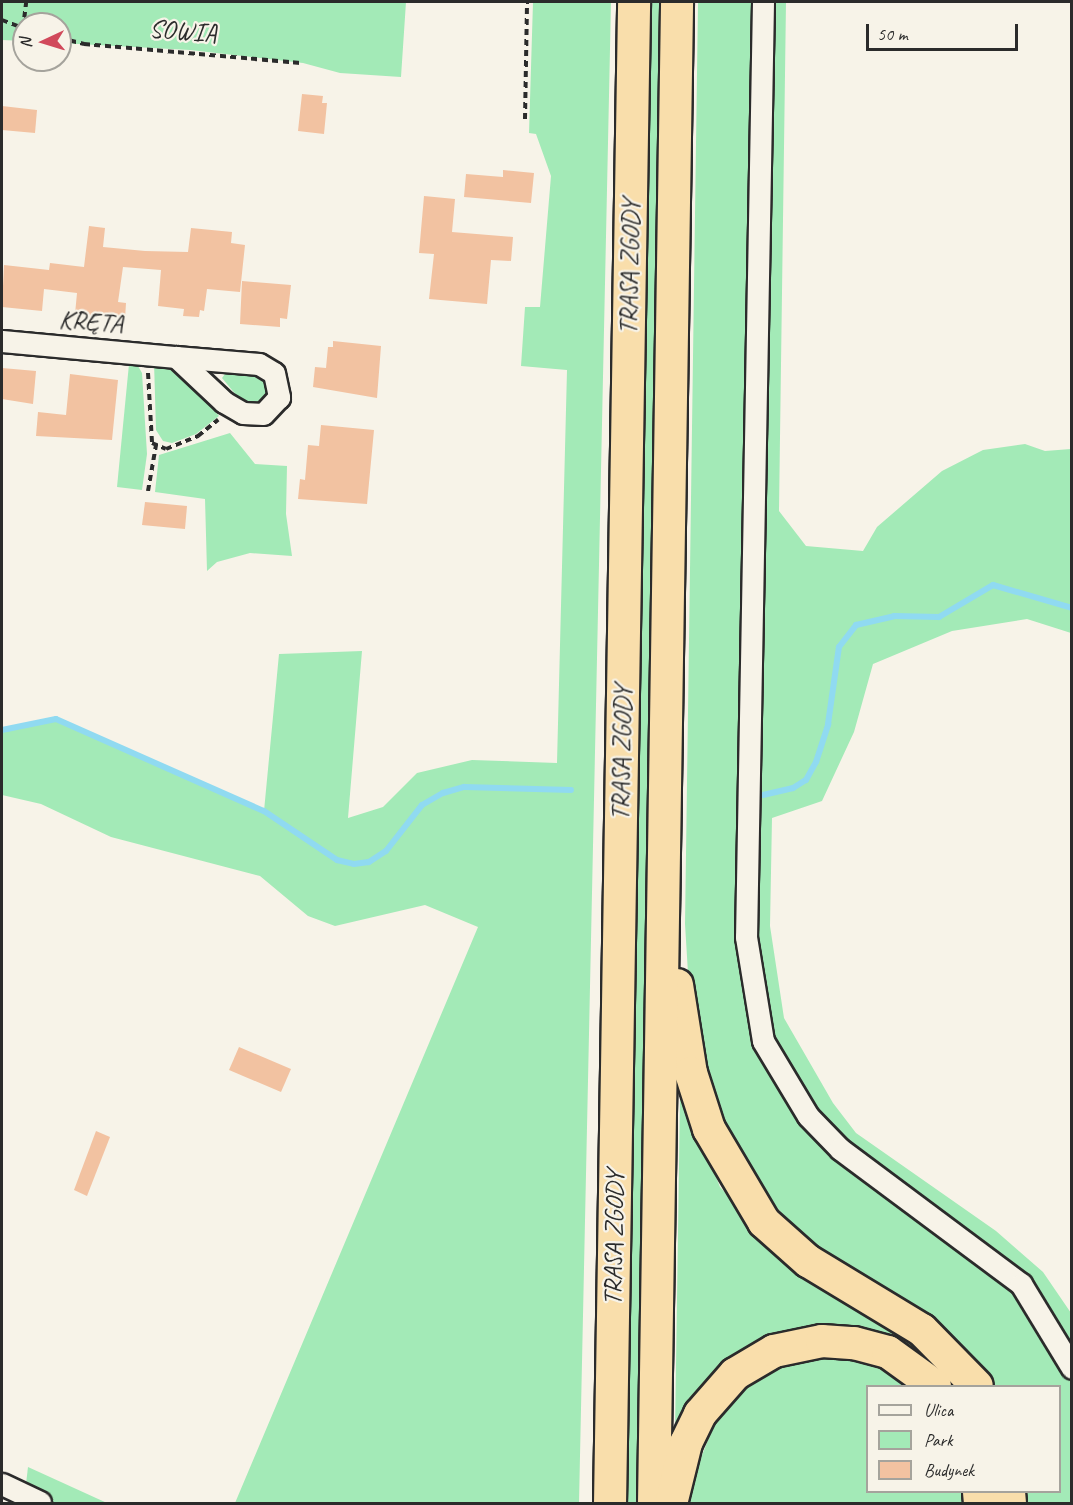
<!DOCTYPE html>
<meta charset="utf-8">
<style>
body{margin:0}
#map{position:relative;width:1073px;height:1505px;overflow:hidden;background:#f7f3e8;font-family:Caveat,sans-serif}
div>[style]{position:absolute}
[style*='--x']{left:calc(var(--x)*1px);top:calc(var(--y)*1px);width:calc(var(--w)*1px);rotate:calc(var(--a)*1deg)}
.green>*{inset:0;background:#a3eab7}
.stream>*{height:6px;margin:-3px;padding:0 3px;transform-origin:3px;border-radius:3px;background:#90daf1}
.building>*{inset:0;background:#f2c2a1}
.path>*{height:4px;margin-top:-2px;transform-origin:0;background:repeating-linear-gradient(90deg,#2b2b2b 0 6px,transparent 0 10.5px)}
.roads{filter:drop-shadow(2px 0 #2b2b2b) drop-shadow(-2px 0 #2b2b2b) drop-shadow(0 2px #2b2b2b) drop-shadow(0 -2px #2b2b2b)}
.minor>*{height:21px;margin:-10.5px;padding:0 10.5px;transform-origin:10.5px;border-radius:10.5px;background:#f7f3e8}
.highway>*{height:32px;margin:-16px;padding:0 16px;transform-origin:16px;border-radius:16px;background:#f9deab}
span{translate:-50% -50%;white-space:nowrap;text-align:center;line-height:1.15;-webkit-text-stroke:4.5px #f7f3e8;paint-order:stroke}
.street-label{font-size:26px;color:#2b2b2b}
.frame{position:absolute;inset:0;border:3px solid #2b2b2b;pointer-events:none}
.legend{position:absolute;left:866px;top:1385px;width:195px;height:108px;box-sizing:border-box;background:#f7f3e8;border:2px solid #a5a39c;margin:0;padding:8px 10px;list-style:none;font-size:18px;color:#2b2b2b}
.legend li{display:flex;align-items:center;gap:12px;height:30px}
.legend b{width:30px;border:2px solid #a5a39c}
.north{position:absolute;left:12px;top:12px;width:60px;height:60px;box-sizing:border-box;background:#f7f3e8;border:2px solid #a5a39c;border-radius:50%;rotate:266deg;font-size:16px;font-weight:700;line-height:24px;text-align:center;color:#2b2b2b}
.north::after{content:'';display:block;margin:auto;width:21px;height:27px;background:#d1495b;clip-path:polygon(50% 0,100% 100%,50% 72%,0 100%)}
.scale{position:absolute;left:866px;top:24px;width:152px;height:27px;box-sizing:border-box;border:3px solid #2b2b2b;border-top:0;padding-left:8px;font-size:18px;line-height:21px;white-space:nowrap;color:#2b2b2b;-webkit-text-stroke:4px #f7f3e8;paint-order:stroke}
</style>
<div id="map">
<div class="green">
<i style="clip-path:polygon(2px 2px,406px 2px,401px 77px,340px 73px,303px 63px,190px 50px,60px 43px,60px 24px,24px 24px,24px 41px,2px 40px)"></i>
<i style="clip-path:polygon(533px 2px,611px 2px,579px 1503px,235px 1503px,478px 927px,425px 905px,335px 926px,308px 916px,260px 876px,111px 837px,41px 804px,2px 795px,2px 730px,56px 719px,264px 811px,279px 654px,362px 651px,348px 818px,383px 807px,417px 773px,472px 760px,557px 763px,567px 370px,521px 366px,525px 307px,540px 307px,551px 176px,536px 134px,529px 133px)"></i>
<i style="clip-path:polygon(646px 2px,667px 2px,641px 1503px,623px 1504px)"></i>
<i style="clip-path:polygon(698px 2px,786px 2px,779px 511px,806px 546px,863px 551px,877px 527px,942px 471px,983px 450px,1025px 444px,1045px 451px,1071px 449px,1071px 633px,1027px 619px,952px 631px,873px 664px,854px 732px,822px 801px,772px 818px,770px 926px,784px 1018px,833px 1103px,856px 1133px,996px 1231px,1043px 1272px,1071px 1313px,1071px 1503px,1019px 1503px,1020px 1492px,1060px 1492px,1060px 1386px,988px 1386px,877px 1292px,804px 1238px,744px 1171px,710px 1102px,691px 1022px,685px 924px)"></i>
<i style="clip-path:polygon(154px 362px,186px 376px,219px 416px,196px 434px,172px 443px,163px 441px,156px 430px)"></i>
<i style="clip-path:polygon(129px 364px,138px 366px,142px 373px,147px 454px,142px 490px,117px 487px)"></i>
<i style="clip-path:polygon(228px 370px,266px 379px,272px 390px,263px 406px,242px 402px,222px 378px)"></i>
<i style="clip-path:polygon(230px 433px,255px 464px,287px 466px,286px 514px,292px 556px,250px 553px,217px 562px,207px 571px,205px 499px,155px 492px,159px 455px)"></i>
<i style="clip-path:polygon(680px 1099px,686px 1100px,720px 1187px,800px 1272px,913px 1340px,959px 1386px,948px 1386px,810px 1330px,675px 1432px)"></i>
<i style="clip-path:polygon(828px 1350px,872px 1361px,907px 1386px,868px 1386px,868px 1492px,965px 1492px,966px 1504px,683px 1504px,722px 1404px,774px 1362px)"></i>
<i style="clip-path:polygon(28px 1467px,107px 1503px,52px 1503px,26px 1484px)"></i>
</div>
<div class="stream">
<i style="--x:2;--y:730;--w:55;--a:-11.5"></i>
<i style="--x:56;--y:719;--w:227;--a:23.9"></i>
<i style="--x:264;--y:811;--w:88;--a:33.9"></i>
<i style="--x:337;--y:860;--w:17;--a:13"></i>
<i style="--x:354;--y:864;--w:15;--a:-8"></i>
<i style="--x:369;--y:862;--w:20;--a:-33"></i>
<i style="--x:386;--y:851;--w:58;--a:-52"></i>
<i style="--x:422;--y:805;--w:24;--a:-30"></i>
<i style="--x:443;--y:793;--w:22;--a:-16"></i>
<i style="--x:464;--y:787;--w:107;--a:1.6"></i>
<i style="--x:763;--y:795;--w:31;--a:-13"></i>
<i style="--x:793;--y:788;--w:15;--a:-32"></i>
<i style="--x:806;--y:780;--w:21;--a:-61"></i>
<i style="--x:816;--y:762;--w:40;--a:-72"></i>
<i style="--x:828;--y:724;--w:78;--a:-81.9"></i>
<i style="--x:839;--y:647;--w:28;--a:-52"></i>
<i style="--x:856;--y:625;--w:39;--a:-13"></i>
<i style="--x:894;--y:616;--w:45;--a:1.3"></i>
<i style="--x:939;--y:617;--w:63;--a:-30.7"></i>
<i style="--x:993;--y:585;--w:82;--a:16.2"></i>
</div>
<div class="building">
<i style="clip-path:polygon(302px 94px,323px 96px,322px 103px,327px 103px,324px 134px,298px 131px)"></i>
<i style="clip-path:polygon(2px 106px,37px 110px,35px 133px,2px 130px)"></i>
<i style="clip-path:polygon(503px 170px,534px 173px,531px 203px,464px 197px,466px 174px,503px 177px)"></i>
<i style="clip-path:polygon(424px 196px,455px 199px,452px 232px,513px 237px,511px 261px,491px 260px,487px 304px,429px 299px,434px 254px,419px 253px)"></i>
<i style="clip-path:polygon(89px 226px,105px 228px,103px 247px,145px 251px,188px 252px,191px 228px,232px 232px,231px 243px,245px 245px,240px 292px,207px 289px,204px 311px,200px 310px,199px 317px,183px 316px,184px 309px,158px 306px,161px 270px,123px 267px,118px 302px,126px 303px,125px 319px,75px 314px,77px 293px,44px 289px,42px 311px,2px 307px,4px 265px,49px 270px,50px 263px,84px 267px)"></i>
<i style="clip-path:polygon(242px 281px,291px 285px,287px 319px,280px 318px,280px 327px,240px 324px)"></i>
<i style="clip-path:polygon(333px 341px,381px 346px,377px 398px,313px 387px,315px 367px,326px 368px,328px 347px,333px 347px)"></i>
<i style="clip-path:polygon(2px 368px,36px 371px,33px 404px,2px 399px)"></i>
<i style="clip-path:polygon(70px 374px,118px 380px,112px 440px,36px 436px,38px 412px,66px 415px)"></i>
<i style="clip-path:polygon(321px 425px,374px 430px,367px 504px,298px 499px,300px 479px,305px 480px,308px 445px,319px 446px)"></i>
<i style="clip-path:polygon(145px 502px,187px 506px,185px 529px,142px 525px)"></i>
<i style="clip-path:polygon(239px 1047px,291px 1069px,281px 1092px,229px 1070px)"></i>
<i style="clip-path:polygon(96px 1131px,110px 1137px,87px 1196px,74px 1190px)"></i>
</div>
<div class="path">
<i style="--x:2;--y:20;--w:22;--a:21"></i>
<i style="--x:23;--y:28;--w:26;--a:-83"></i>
<i style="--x:60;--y:38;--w:25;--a:14"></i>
<i style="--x:84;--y:44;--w:220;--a:5"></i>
<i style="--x:525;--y:119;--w:117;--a:-89"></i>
<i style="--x:148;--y:373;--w:70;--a:86.7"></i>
<i style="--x:152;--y:443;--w:15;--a:23"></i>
<i style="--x:166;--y:449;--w:35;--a:-22"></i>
<i style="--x:198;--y:436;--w:26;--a:-39"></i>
<i style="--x:148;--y:491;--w:47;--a:-80.1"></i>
</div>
<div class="roads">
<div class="minor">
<i style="--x:763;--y:2;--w:935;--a:91.04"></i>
<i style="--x:746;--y:937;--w:105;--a:80.7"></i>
<i style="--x:763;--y:1041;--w:87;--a:59"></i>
<i style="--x:808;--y:1116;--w:46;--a:45.9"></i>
<i style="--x:840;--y:1149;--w:226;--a:36.7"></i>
<i style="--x:1021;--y:1284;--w:98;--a:58.7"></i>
<i style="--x:2;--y:341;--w:175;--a:5.3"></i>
<i style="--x:176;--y:357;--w:83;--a:4.8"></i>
<i style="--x:259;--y:364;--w:17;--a:31"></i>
<i style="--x:274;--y:373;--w:25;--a:78"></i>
<i style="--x:279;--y:397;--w:23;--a:133"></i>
<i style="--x:263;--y:414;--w:20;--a:-177"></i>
<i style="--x:243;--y:413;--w:22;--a:-150"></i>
<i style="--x:224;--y:402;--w:66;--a:-136.8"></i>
<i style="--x:2;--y:1484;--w:42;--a:25.3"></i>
</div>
<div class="highway">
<i style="--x:677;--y:985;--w:89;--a:81"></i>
<i style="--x:691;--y:1073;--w:59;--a:72.2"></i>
<i style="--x:709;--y:1129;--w:108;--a:59.4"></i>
<i style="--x:764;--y:1222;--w:59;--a:41.6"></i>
<i style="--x:808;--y:1261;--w:133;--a:31.2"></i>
<i style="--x:922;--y:1330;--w:78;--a:45.5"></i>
<i style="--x:979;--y:1492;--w:12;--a:85"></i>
<i style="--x:1009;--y:1492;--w:12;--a:85"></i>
<i style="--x:610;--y:1504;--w:1502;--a:-89.08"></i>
<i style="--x:654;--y:1504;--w:1502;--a:-89.12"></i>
<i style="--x:671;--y:1504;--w:63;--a:-76.2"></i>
<i style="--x:686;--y:1443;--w:32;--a:-64"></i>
<i style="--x:700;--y:1414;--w:53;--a:-48.8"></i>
<i style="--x:735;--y:1374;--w:45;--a:-30.5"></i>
<i style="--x:774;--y:1351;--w:49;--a:-11.8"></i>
<i style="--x:822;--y:1341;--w:32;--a:4"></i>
<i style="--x:854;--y:1343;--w:35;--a:15"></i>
<i style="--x:888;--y:1352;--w:58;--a:35.9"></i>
</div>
</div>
<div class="street-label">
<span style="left:183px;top:31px;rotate:4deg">SOWIA</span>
<span style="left:630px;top:267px;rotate:-89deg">TRASA ZGODY</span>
<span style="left:91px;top:322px;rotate:5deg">KRĘTA</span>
<span style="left:622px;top:753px;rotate:-89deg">TRASA ZGODY</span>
<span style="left:614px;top:1238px;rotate:-89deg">TRASA ZGODY</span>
</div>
<div class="frame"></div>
<ul class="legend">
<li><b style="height:8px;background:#f7f3e8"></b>Ulica</li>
<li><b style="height:16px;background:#a3eab7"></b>Park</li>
<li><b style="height:16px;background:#f2c2a1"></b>Budynek</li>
</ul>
<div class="north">N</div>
<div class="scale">50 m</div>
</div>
